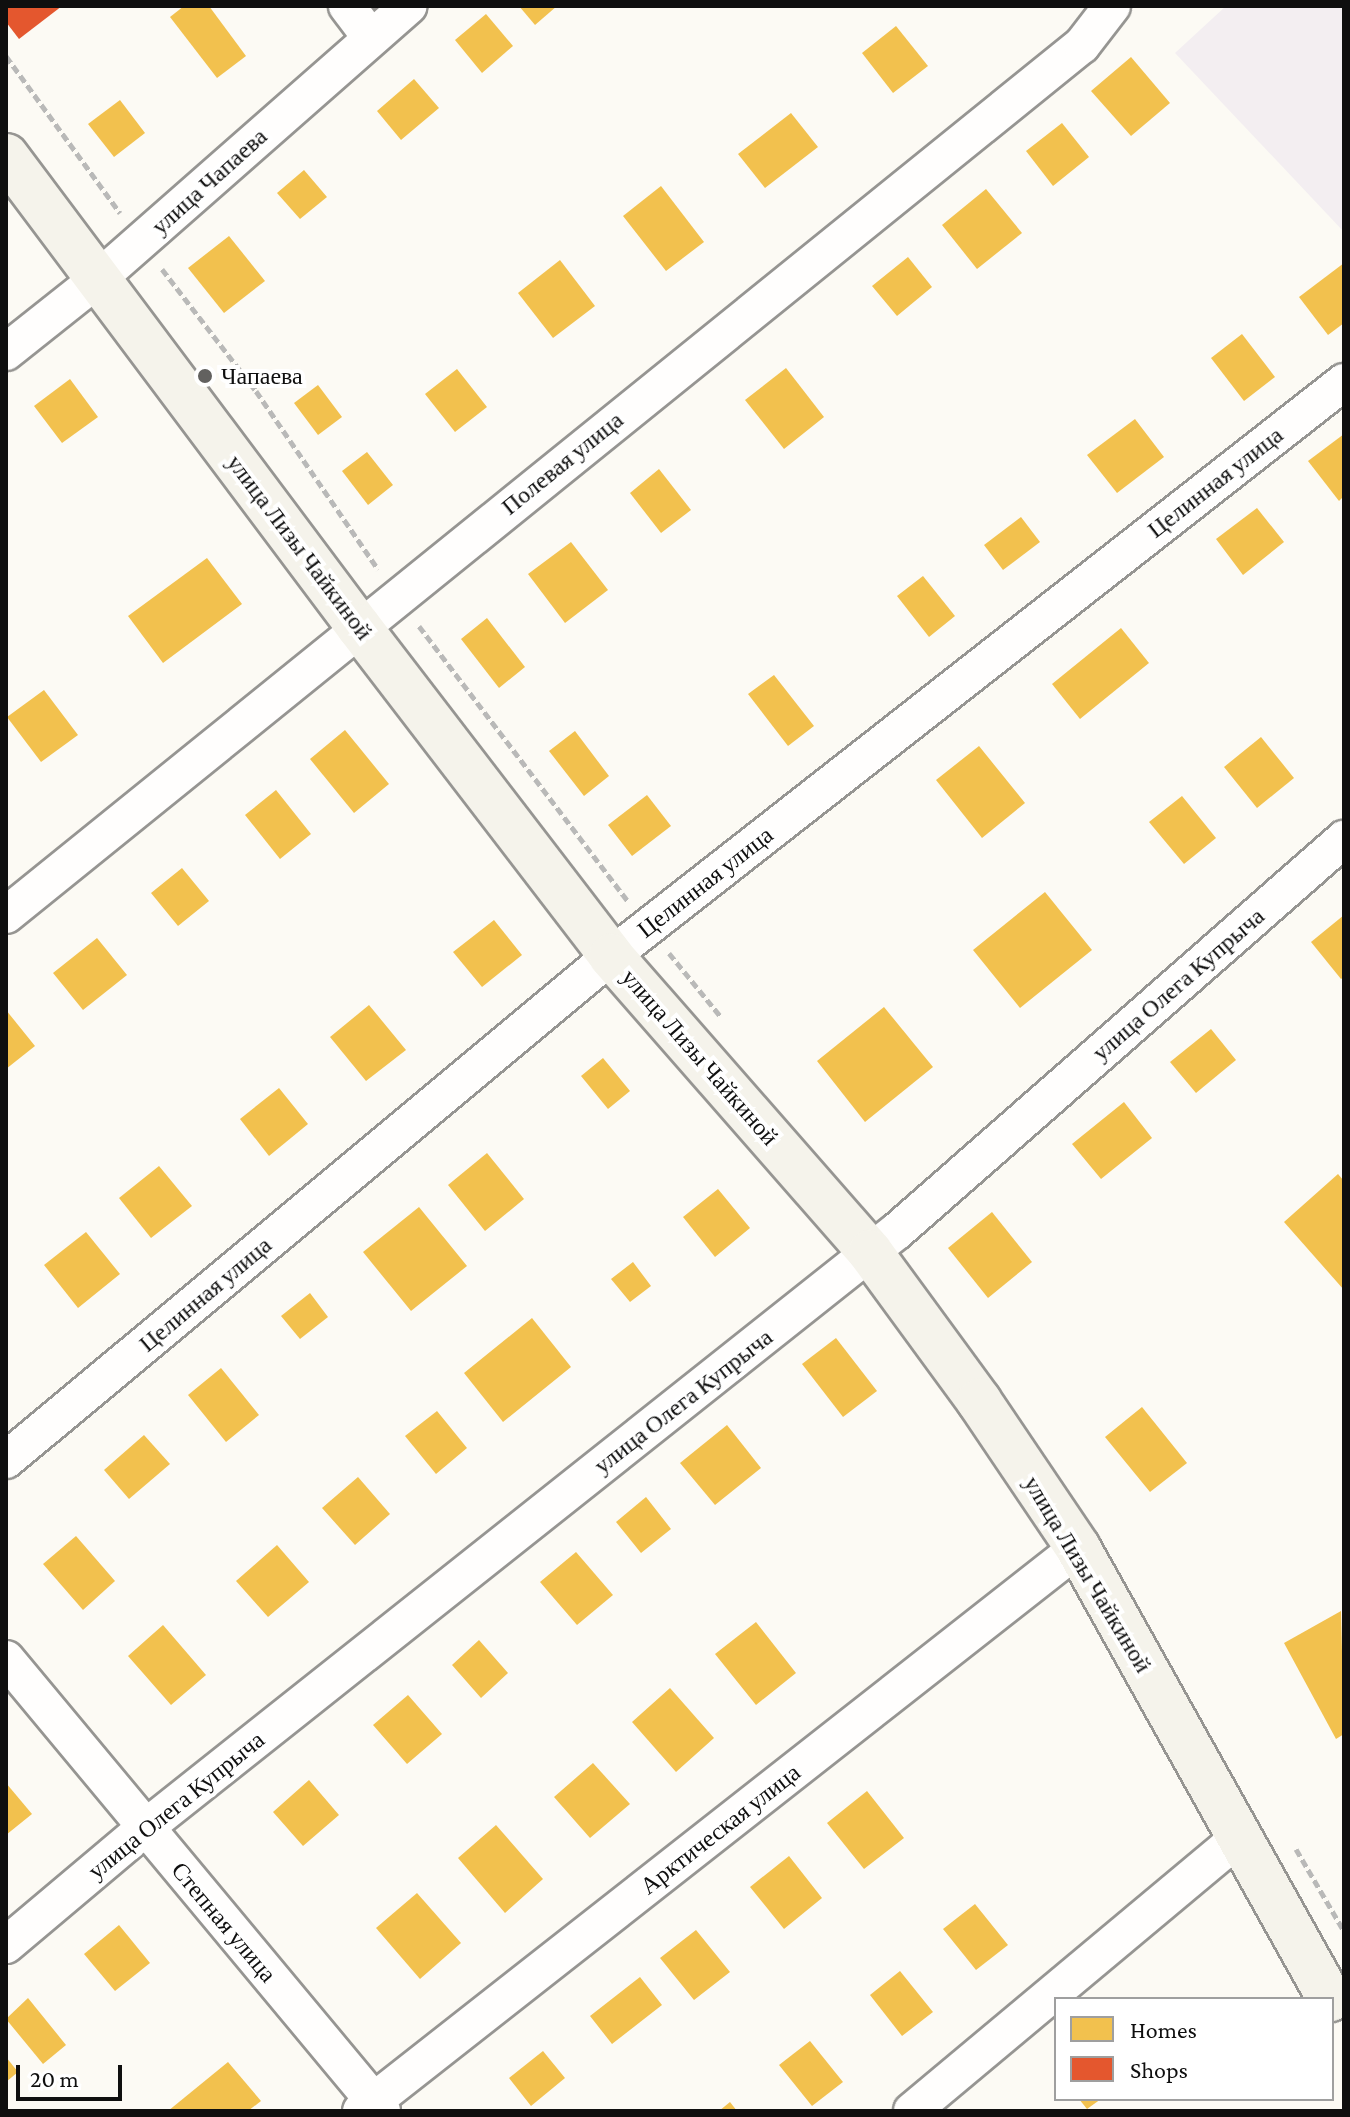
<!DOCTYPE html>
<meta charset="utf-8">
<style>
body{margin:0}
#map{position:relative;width:1350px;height:2117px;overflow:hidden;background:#fcfaf4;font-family:"Crimson Pro",serif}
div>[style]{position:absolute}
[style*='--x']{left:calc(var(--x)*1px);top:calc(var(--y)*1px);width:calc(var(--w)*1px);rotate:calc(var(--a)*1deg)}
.industrial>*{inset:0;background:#f3eef1}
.homes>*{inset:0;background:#f2c14e}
.shops>*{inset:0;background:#e4572e}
.path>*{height:5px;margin-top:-2.5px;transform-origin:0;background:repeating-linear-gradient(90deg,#b9b9b8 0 8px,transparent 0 12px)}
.roads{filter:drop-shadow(2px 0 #969592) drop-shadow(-2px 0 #969592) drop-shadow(0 2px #969592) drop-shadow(0 -2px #969592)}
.street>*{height:36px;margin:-18px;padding:0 18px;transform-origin:18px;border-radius:18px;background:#fffefd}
.secondary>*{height:44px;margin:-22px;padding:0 22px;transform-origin:22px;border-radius:22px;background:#f5f3eb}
.dots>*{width:22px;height:22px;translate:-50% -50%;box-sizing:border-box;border:4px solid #fff;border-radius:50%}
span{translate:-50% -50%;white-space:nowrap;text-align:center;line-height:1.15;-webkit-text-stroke:8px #fff;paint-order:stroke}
.street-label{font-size:24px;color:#0f0f0f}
.poi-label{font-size:24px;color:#0f0f0f}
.left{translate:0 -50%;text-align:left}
.frame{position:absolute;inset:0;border:8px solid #0f0f0f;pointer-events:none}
.legend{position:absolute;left:1054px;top:1997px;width:280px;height:104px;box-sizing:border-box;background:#fff;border:2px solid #9f9f9f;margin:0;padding:10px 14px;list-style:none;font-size:24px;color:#0f0f0f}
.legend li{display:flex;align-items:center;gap:16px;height:40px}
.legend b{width:40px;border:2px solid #9f9f9f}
.scale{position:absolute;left:16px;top:2065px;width:106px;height:36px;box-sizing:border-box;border:4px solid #0f0f0f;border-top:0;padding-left:10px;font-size:24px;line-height:28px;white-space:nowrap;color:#0f0f0f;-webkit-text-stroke:6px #fff;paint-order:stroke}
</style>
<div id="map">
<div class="industrial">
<i style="clip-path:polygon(1226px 6px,1344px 6px,1344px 232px,1175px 53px)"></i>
</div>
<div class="homes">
<i style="clip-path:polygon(184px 6px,209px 6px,246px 56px,217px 78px,170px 17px)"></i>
<i style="clip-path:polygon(519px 6px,557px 6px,535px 25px)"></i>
<i style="clip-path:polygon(486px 14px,513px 46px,482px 73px,455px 40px)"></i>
<i style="clip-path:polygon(896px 26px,928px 66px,893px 93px,862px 53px)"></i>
<i style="clip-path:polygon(1131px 57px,1170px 103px,1131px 136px,1091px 91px)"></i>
<i style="clip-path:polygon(414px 79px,439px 108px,401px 140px,377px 111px)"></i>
<i style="clip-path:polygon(120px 100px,145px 133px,114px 157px,88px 124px)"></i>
<i style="clip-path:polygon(791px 113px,818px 147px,765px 188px,738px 154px)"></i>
<i style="clip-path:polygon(1062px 123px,1089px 157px,1053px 186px,1026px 151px)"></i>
<i style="clip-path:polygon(304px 170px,327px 197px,300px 219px,277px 193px)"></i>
<i style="clip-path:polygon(661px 186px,704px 242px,666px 271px,623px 216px)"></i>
<i style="clip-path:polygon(986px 189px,1022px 233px,977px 269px,942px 225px)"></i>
<i style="clip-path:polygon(229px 236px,265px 281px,224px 313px,188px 268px)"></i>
<i style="clip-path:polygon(908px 257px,932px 287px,897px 316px,872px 286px)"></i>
<i style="clip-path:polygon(560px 260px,595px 306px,553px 338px,518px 293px)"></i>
<i style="clip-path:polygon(1344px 263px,1344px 323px,1328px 335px,1299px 297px)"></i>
<i style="clip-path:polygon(1242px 334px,1275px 377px,1244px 401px,1211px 358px)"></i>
<i style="clip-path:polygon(786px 368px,824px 417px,784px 449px,745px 400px)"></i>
<i style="clip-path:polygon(457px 369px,487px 407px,455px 432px,425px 394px)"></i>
<i style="clip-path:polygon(70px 379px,98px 417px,62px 443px,34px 406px)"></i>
<i style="clip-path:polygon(318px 385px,342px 417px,318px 435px,294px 403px)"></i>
<i style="clip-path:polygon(1135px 419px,1164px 457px,1117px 493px,1087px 455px)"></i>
<i style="clip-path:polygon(1344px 434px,1344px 496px,1339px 501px,1308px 461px)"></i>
<i style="clip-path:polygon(367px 452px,393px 485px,368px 505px,342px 471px)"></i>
<i style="clip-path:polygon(659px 469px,691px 510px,661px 533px,630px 493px)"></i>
<i style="clip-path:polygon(1257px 508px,1284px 542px,1243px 575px,1216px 539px)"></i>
<i style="clip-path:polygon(1021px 517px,1040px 542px,1003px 570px,984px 545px)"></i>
<i style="clip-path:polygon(571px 542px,608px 590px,565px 623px,528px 574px)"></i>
<i style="clip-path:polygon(207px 558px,242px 604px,163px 663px,128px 616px)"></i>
<i style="clip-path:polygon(923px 576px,955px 616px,929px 637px,897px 596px)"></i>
<i style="clip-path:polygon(487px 618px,525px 667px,499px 688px,461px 639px)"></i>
<i style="clip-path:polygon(1121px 628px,1149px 663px,1080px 719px,1052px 684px)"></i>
<i style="clip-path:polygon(774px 675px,814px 726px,788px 746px,748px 694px)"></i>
<i style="clip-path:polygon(44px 690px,78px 735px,41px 762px,7px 717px)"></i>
<i style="clip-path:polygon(345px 730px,389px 784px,354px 813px,310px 759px)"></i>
<i style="clip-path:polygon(575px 731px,609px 776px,584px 796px,549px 751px)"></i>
<i style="clip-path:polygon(1261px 737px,1294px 778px,1257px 808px,1224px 767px)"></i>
<i style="clip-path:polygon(979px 746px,1025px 803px,982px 838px,936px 780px)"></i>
<i style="clip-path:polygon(276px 790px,311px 834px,280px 859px,245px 815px)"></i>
<i style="clip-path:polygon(647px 795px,671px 826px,632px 856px,608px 825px)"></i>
<i style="clip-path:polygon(1182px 796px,1216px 838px,1184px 864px,1149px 822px)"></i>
<i style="clip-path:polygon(182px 868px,209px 901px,178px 926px,151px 893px)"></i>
<i style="clip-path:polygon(1045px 892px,1092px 950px,1020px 1008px,973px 950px)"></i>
<i style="clip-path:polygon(1344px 915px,1344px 977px,1341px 979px,1311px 942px)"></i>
<i style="clip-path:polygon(494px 920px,522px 955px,482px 987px,453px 952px)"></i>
<i style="clip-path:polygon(97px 938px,127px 975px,83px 1010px,53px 973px)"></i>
<i style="clip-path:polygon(369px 1005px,406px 1050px,366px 1081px,330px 1037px)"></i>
<i style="clip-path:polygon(884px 1007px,933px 1067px,865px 1122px,817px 1061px)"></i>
<i style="clip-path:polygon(6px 1010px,35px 1046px,6px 1069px)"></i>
<i style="clip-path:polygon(1211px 1029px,1236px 1060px,1196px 1093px,1170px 1062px)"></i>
<i style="clip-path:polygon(603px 1058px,630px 1091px,608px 1109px,581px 1076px)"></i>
<i style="clip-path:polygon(279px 1088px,308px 1124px,269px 1156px,240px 1119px)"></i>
<i style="clip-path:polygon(1124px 1102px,1152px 1138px,1101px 1179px,1072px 1144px)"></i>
<i style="clip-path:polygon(487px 1153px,524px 1199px,485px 1231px,448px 1185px)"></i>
<i style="clip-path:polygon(159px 1166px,192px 1206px,151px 1238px,119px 1198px)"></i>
<i style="clip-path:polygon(1338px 1174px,1344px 1181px,1344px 1290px,1284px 1222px)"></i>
<i style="clip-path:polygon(718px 1189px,750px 1228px,715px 1257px,683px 1217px)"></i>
<i style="clip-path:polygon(419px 1207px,467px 1266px,411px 1311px,363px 1252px)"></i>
<i style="clip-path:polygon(992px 1212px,1032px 1262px,988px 1298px,948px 1248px)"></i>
<i style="clip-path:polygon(86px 1232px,120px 1274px,78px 1308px,44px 1265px)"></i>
<i style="clip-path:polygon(633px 1262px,651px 1286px,630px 1302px,611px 1279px)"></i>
<i style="clip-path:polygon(310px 1293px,328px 1317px,300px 1339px,281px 1316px)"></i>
<i style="clip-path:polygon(532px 1318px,571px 1367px,503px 1422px,464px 1373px)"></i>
<i style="clip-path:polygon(836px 1338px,877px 1391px,843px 1417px,802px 1364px)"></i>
<i style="clip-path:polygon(221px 1368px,259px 1415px,226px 1442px,188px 1395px)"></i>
<i style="clip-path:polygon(1142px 1407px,1187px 1463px,1150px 1492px,1105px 1437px)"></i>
<i style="clip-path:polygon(437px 1411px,467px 1448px,436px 1474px,405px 1436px)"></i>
<i style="clip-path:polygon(727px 1425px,761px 1468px,715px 1505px,680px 1463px)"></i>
<i style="clip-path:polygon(144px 1435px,170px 1464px,129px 1499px,104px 1470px)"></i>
<i style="clip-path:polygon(358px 1477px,390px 1514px,355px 1545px,322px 1508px)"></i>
<i style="clip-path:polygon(646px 1497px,671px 1529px,641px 1553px,616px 1522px)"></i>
<i style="clip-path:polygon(76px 1536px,115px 1581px,83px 1610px,43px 1564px)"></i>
<i style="clip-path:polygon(277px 1545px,309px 1582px,268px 1617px,236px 1581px)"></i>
<i style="clip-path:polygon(576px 1552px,613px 1595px,577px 1625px,540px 1582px)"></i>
<i style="clip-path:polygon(1341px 1611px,1344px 1734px,1336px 1739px,1284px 1643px)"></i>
<i style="clip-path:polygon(756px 1622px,796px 1673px,756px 1705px,715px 1654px)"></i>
<i style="clip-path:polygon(163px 1625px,206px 1675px,171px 1705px,128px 1656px)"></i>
<i style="clip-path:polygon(479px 1640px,508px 1673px,481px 1698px,452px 1665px)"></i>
<i style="clip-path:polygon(670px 1688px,714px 1738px,676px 1772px,632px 1722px)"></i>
<i style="clip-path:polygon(408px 1695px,442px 1734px,407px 1764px,373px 1725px)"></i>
<i style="clip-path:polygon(593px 1763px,630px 1804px,590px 1838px,554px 1797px)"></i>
<i style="clip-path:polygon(309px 1780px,339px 1815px,303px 1846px,273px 1812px)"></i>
<i style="clip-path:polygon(6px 1783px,32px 1814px,6px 1835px)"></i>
<i style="clip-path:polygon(867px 1791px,904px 1838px,864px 1869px,827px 1823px)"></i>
<i style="clip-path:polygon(496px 1825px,543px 1879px,505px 1913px,458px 1858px)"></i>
<i style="clip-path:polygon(789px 1856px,822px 1898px,784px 1929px,750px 1887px)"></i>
<i style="clip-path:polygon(417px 1893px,461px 1943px,420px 1979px,376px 1928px)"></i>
<i style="clip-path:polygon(975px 1904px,1008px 1945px,976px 1970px,943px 1929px)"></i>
<i style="clip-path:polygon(119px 1925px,150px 1963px,115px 1991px,84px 1954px)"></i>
<i style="clip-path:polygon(696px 1930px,730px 1972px,694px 2000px,660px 1958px)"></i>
<i style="clip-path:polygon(900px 1971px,933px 2012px,902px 2036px,870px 1995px)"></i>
<i style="clip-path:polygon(640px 1977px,662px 2005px,612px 2044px,590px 2016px)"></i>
<i style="clip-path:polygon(28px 1998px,66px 2045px,43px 2064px,6px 2019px)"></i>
<i style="clip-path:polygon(810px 2041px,843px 2082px,812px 2106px,779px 2065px)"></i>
<i style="clip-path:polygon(543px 2051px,565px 2078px,531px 2106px,509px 2078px)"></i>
<i style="clip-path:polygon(6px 2057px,18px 2072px,6px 2082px)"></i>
<i style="clip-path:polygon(228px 2062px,261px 2101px,248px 2111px,168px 2111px)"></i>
<i style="clip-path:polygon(1079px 2099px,1101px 2099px,1087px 2109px)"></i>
<i style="clip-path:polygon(730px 2102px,737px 2111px,719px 2111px)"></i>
</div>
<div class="shops">
<i style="clip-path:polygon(6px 6px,62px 6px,19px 39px,6px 22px)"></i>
</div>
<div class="path">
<i style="--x:6;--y:56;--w:194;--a:54"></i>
<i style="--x:162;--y:269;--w:154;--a:52.4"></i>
<i style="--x:256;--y:391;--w:216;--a:55.6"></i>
<i style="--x:419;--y:626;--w:345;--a:52.8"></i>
<i style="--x:669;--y:953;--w:82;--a:50.9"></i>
<i style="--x:1296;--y:1849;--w:95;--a:59.7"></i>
</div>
<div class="roads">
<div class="street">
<i style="--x:347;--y:6;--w:39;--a:53"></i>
<i style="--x:6;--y:352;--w:119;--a:-38.5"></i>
<i style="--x:99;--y:278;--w:412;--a:-41.3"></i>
<i style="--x:6;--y:915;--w:1384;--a:-38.96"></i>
<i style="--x:1082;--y:45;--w:49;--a:-52.4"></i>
<i style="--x:6;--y:1460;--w:787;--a:-39.8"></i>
<i style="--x:611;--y:956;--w:931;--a:-38.06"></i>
<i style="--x:6;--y:1659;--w:588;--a:50.24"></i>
<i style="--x:6;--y:1945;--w:182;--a:-40.1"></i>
<i style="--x:145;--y:1828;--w:960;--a:-38.45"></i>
<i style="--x:897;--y:1231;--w:595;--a:-41.25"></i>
<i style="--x:361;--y:2111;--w:912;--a:-38.14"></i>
<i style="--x:912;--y:2111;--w:426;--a:-39.9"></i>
</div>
<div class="secondary">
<i style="--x:6;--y:156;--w:589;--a:53.15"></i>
<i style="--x:359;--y:627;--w:414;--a:52.5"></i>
<i style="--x:611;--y:956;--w:393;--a:48.8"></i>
<i style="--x:870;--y:1252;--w:185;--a:53.8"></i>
<i style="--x:979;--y:1401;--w:177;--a:56"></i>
<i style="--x:1078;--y:1548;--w:517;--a:60.81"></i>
</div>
</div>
<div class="dots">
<i style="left:205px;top:376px;background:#62615f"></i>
</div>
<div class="street-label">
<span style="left:209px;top:181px;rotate:-42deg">улица Чапаева</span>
<span style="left:562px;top:463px;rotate:-39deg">Полевая улица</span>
<span style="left:1215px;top:482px;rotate:-38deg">Целинная улица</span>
<span style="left:300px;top:547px;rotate:53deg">улица Лизы Чайкиной</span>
<span style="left:705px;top:882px;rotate:-38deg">Целинная улица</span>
<span style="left:1178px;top:984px;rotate:-41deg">улица Олега Купрыча</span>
<span style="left:700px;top:1057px;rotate:49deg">улица Лизы Чайкиной</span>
<span style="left:205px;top:1294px;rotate:-40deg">Целинная улица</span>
<span style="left:683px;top:1401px;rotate:-38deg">улица Олега Купрыча</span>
<span style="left:1088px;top:1574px;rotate:59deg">улица Лизы Чайкиной</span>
<span style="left:176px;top:1805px;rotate:-39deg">улица Олега Купрыча</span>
<span style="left:720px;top:1829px;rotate:-38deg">Арктическая улица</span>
<span style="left:224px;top:1922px;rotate:50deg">Степная улица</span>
</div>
<div class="poi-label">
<span class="left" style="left:221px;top:376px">Чапаева</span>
</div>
<div class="frame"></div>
<ul class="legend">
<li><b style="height:22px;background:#f2c14e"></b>Homes</li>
<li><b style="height:22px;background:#e4572e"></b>Shops</li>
</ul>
<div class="scale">20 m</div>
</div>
